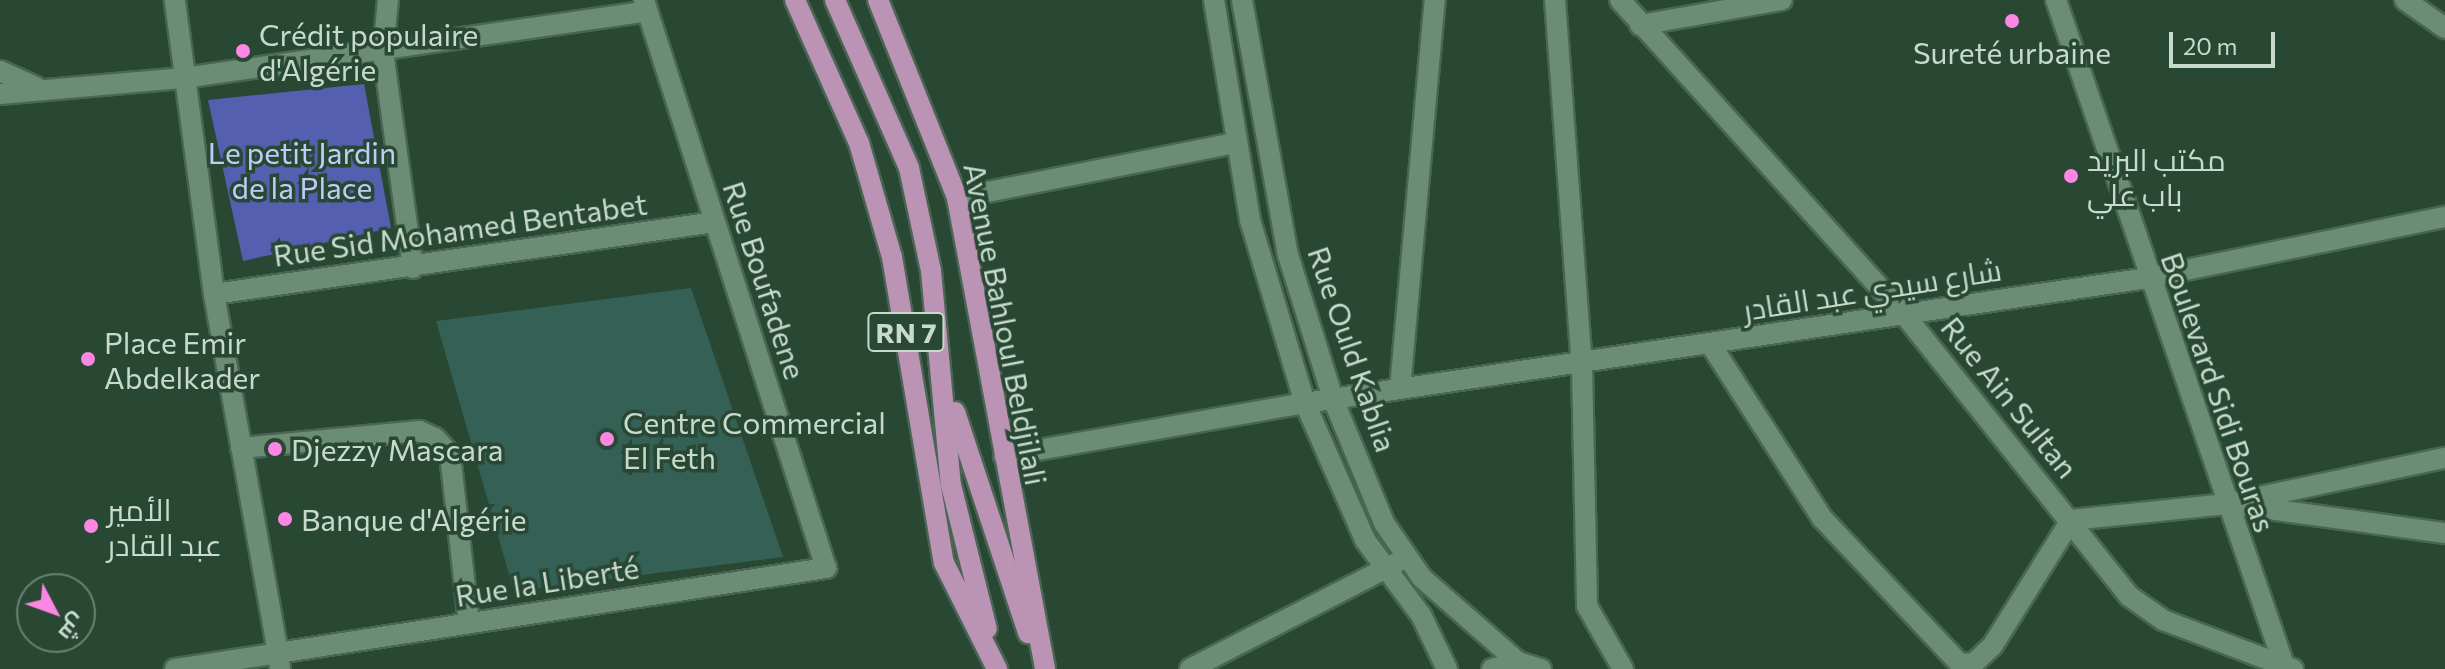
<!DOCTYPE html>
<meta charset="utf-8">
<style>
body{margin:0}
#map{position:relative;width:2445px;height:669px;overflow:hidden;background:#284834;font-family:Commissioner,Cairo,sans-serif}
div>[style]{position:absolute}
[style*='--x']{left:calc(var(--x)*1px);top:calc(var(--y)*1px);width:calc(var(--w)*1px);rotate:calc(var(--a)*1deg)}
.green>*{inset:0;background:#545faf}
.building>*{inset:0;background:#356055}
.roads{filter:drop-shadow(2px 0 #4a6554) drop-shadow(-2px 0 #4a6554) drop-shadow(0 2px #4a6554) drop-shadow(0 -2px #4a6554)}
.minor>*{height:20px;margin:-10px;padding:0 10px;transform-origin:10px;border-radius:10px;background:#6b8d76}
.major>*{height:20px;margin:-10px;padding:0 10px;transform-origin:10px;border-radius:10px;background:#bb93b4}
.dots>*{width:22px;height:22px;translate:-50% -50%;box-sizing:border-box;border:4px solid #284834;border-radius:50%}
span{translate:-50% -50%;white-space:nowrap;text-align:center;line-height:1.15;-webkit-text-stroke:7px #284834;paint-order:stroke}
.shield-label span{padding:2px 6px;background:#284834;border:2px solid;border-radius:6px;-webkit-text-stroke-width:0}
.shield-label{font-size:28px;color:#c8dacd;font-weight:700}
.poi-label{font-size:30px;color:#c8dacd}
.left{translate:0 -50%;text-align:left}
.park-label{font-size:30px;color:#c1cbf7}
.street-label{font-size:30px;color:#c8dacd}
.north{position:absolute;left:16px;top:573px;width:80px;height:80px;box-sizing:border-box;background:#284834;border:2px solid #688271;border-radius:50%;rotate:131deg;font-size:22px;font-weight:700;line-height:32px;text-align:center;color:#c8dacd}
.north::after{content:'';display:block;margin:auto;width:28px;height:36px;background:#fc86e4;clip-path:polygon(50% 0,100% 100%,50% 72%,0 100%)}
.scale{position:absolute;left:2169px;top:32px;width:106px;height:36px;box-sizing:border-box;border:4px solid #c8dacd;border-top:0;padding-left:10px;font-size:24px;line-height:28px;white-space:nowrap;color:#c8dacd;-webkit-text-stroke:6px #284834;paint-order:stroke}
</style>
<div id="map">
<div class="green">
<i style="clip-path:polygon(364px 84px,391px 228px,243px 261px,208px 100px)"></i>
</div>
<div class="building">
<i style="clip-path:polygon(691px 288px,783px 557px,514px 591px,436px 321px)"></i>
</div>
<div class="roads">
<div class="minor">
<i style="--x:388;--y:0;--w:52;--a:95.5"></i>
<i style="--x:383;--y:52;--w:218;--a:82.1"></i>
<i style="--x:1214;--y:0;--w:223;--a:80.7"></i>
<i style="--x:1250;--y:220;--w:191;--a:73.3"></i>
<i style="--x:1305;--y:403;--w:150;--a:66.3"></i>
<i style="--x:1365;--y:540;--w:94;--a:53.3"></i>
<i style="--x:1421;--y:615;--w:60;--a:64.3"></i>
<i style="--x:1242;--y:0;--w:259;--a:79.8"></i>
<i style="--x:1288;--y:255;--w:151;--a:72.6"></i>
<i style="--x:1333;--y:399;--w:134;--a:67.6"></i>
<i style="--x:1384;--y:523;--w:67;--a:55.4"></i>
<i style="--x:1422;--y:578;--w:128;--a:41.2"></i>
<i style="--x:1555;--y:0;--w:366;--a:85.8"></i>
<i style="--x:1582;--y:365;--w:241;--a:88.8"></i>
<i style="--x:1587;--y:606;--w:73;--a:60.3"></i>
<i style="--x:1620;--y:0;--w:423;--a:47.9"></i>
<i style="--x:1904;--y:314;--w:361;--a:51.4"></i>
<i style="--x:2129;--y:596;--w:42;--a:35.2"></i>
<i style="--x:2163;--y:620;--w:139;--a:20.7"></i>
<i style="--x:2056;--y:0;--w:703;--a:71.08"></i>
<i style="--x:2405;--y:0;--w:49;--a:35"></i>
<i style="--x:1640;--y:25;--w:144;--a:-10"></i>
<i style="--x:0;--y:71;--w:39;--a:24"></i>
<i style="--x:0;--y:94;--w:185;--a:-5"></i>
<i style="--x:184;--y:78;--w:468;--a:-8.2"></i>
<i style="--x:957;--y:198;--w:284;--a:-11.2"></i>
<i style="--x:214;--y:294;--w:506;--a:-8.18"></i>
<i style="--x:1711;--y:345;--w:206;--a:57.3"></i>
<i style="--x:1822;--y:518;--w:201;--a:46.6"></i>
<i style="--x:1960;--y:664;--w:14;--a:-4"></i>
<i style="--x:1974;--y:663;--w:26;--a:-43"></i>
<i style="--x:1993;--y:645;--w:147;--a:-58"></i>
<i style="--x:2071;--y:520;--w:156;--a:-5.9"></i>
<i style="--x:2226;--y:504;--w:224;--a:-11.9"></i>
<i style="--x:1400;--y:389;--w:391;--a:-84.9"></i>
<i style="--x:241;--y:448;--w:179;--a:-5.5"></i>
<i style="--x:419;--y:431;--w:17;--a:24"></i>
<i style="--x:435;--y:438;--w:22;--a:47"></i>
<i style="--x:450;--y:454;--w:170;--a:83.6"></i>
<i style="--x:1004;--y:456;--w:306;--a:-10"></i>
<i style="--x:1305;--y:403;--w:851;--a:-8.44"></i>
<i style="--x:2147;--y:278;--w:304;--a:-11.6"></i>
<i style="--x:2247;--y:506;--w:200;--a:7.8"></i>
<i style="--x:175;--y:669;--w:104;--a:-8.8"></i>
<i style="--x:278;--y:653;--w:365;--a:-100.1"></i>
<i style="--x:214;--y:294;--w:297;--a:-97.6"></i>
<i style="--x:280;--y:669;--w:16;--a:-97"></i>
<i style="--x:278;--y:653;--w:555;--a:-8.82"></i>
<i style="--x:826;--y:568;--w:596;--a:-107.77"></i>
<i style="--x:1190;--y:669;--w:232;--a:-27.2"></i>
<i style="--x:1492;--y:669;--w:27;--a:-15"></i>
<i style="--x:1518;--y:662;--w:24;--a:17"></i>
</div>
<div class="major">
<i style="--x:795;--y:0;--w:157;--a:65.9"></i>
<i style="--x:859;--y:143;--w:119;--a:73.9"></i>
<i style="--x:892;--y:257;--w:310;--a:80.4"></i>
<i style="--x:944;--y:563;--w:119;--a:63.4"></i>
<i style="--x:835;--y:0;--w:184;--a:66.2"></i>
<i style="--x:909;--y:168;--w:105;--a:77.9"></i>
<i style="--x:931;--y:271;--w:215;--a:84.7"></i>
<i style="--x:951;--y:485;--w:148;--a:76"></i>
<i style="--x:878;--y:0;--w:213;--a:68.2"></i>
<i style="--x:957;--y:198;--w:479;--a:79.4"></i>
<i style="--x:955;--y:412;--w:233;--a:71.7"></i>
</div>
</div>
<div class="dots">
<i style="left:2012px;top:21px;background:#fc86e4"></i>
<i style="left:243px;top:51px;background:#fc86e4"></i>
<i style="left:2071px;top:176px;background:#fc86e4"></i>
<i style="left:88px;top:359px;background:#fc86e4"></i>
<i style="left:607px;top:439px;background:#fc86e4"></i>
<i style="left:275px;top:449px;background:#fc86e4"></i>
<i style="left:285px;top:519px;background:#fc86e4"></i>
<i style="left:91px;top:526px;background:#fc86e4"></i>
</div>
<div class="shield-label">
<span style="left:906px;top:332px">RN 7</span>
</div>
<div class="poi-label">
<span class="left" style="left:259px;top:51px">Crédit populaire<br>d'Algérie</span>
<span style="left:2012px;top:52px">Sureté urbaine</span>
<span class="left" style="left:2087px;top:176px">مكتب البريد<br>باب علي</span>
<span class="left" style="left:104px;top:359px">Place Emir<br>Abdelkader</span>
<span class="left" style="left:623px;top:439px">Centre Commercial<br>El Feth</span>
<span class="left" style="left:291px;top:449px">Djezzy Mascara</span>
<span class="left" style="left:107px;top:526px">الأمير<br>عبد القادر</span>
<span class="left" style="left:301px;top:519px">Banque d'Algérie</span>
</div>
<div class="park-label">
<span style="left:302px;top:169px">Le petit Jardin<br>de la Place</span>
</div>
<div class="street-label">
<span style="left:460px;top:229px;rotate:-8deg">Rue Sid Mohamed Bentabet</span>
<span style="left:765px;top:280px;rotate:72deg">Rue Boufadene</span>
<span style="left:1872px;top:289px;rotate:-9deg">شارع سيدي عبد القادر</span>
<span style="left:1006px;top:324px;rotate:79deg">Avenue Bahloul Beldjilali</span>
<span style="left:1353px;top:349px;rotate:71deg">Rue Ould Kablia</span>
<span style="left:2219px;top:392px;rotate:71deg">Boulevard Sidi Bouras</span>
<span style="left:2010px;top:397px;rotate:51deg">Rue Ain Sultan</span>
<span style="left:547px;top:581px;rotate:-9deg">Rue la Liberté</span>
</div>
<div class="north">ش</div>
<div class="scale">20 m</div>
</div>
